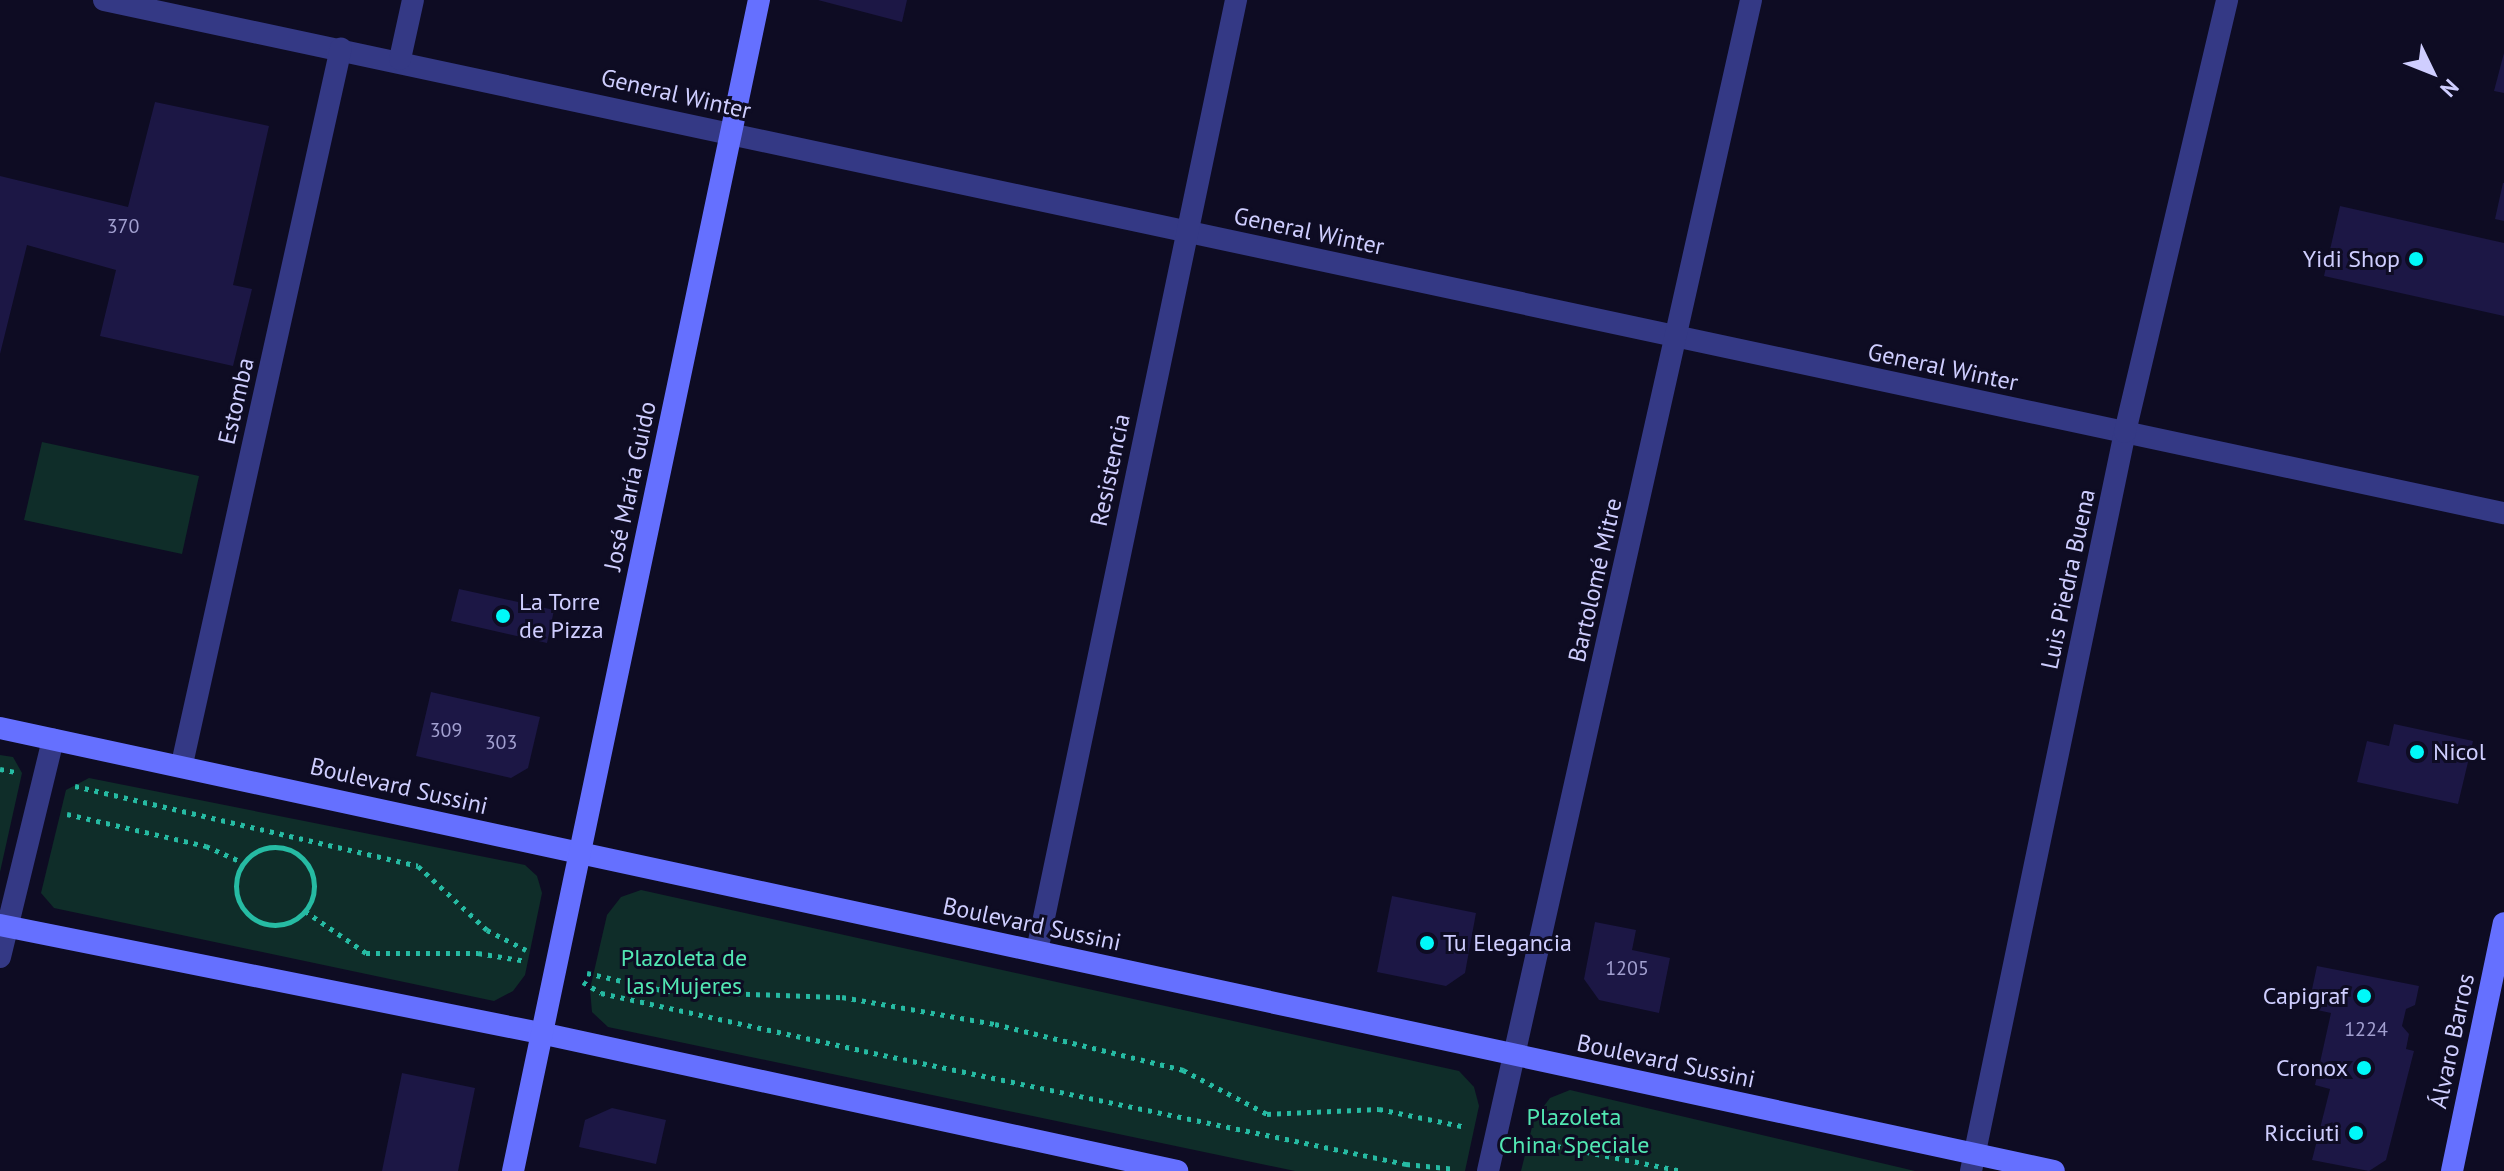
<!DOCTYPE html>
<meta charset="utf-8">
<style>
body{margin:0}
#map{position:relative;width:2504px;height:1171px;overflow:hidden;background:#0e0c23;font-family:"PT Sans",sans-serif}
div>[style]{position:absolute}
[style*='--x']{left:calc(var(--x)*1px);top:calc(var(--y)*1px);width:calc(var(--w)*1px);rotate:calc(var(--a)*1deg)}
.green>*{inset:0;background:#0f2d29}
.building>*{inset:0;background:#1c1745}
.path>*{height:5px;margin-top:-2.5px;transform-origin:0;background:repeating-linear-gradient(90deg,#26bba3 0 4px,transparent 0 10px)}
.path>.ring{margin:-2.5px;padding:0;box-sizing:content-box;background:none;border:5px solid #26bba3;border-radius:50%}
.minor>*{height:22px;margin:-11px;padding:0 11px;transform-origin:11px;border-radius:11px;background:#343985}
.secondary>*{height:22px;margin:-11px;padding:0 11px;transform-origin:11px;border-radius:11px;background:#6570ff}
.dots>*{width:22px;height:22px;translate:-50% -50%;box-sizing:border-box;border:4px solid #0e0c23;border-radius:50%}
span{translate:-50% -50%;white-space:nowrap;text-align:center;line-height:1.15;-webkit-text-stroke:6px #0e0c23;paint-order:stroke}
.number-label{font-size:20px;color:#a2a0d0}
.number-label span{-webkit-text-stroke-width:0}
.street-label{font-size:24px;color:#cfceff}
.poi-label{font-size:24px;color:#cfceff}
.right{translate:-100% -50%;text-align:right}
.left{translate:0 -50%;text-align:left}
.park-label{font-size:24px;color:#52e7b3}
.north{position:absolute;left:2392px;top:32px;width:80px;height:80px;-webkit-text-stroke:6px #0e0c23;paint-order:stroke;rotate:133deg;font-size:22px;font-weight:700;line-height:32px;text-align:center;color:#cfceff}
.north::after{content:'';display:block;margin:auto;width:28px;height:36px;background:#cfceff;clip-path:polygon(50% 0,100% 100%,50% 72%,0 100%)}
</style>
<div id="map">
<div class="green">
<i style="clip-path:polygon(42px 442px,199px 476px,182px 554px,24px 520px)"></i>
<i style="clip-path:polygon(0 755px,13px 757px,22px 773px,0 872px)"></i>
<i style="clip-path:polygon(89px 778px,525px 865px,537px 876px,542px 893px,525px 975px,513px 991px,494px 1001px,54px 908px,41px 893px,66px 790px)"></i>
<i style="clip-path:polygon(641px 890px,1459px 1071px,1474px 1087px,1479px 1106px,1465px 1171px,1295px 1171px,608px 1027px,592px 1012px,590px 989px,607px 915px,621px 897px)"></i>
<i style="clip-path:polygon(1570px 1090px,1915px 1171px,1521px 1171px,1534px 1119px,1550px 1098px)"></i>
</div>
<div class="building">
<i style="clip-path:polygon(818px 0,907px 0,902px 22px)"></i>
<i style="clip-path:polygon(2504px 53px,2504px 93px,2494px 91px)"></i>
<i style="clip-path:polygon(155px 102px,269px 126px,233px 285px,252px 289px,233px 366px,100px 336px,116px 270px,27px 245px,0 354px,0 176px,128px 207px)"></i>
<i style="clip-path:polygon(2503px 183px,2504px 183px,2504px 221px,2495px 219px)"></i>
<i style="clip-path:polygon(2340px 206px,2504px 243px,2504px 316px,2324px 276px)"></i>
<i style="clip-path:polygon(459px 589px,554px 610px,547px 643px,451px 621px)"></i>
<i style="clip-path:polygon(431px 692px,540px 717px,528px 768px,511px 778px,416px 756px)"></i>
<i style="clip-path:polygon(2394px 724px,2473px 741px,2458px 804px,2357px 782px,2367px 741px,2389px 746px)"></i>
<i style="clip-path:polygon(1392px 896px,1476px 913px,1465px 973px,1446px 986px,1377px 972px)"></i>
<i style="clip-path:polygon(1595px 922px,1636px 930px,1632px 950px,1670px 958px,1659px 1013px,1599px 1000px,1584px 979px)"></i>
<i style="clip-path:polygon(2317px 966px,2419px 986px,2415px 1005px,2406px 1009px,2402px 1026px,2409px 1034px,2406px 1049px,2414px 1051px,2386px 1160px,2369px 1171px,2312px 1160px,2330px 1089px,2315px 1085px,2331px 1013px,2308px 1008px)"></i>
<i style="clip-path:polygon(402px 1073px,475px 1088px,458px 1171px,382px 1171px)"></i>
<i style="clip-path:polygon(612px 1108px,666px 1120px,656px 1164px,579px 1147px,585px 1120px)"></i>
</div>
<div class="path">
<i style="--x:0;--y:769;--w:15;--a:11"></i>
<i style="--x:75;--y:786;--w:352;--a:13.1"></i>
<i style="--x:418;--y:866;--w:94;--a:42.8"></i>
<i style="--x:487;--y:930;--w:44;--a:27.1"></i>
<i style="--x:67;--y:814;--w:143;--a:13"></i>
<i style="--x:206;--y:846;--w:42;--a:24.1"></i>
<i class="ring" style="left:236px;top:847px;width:73px;height:73px"></i>
<i style="--x:305;--y:911;--w:74;--a:34.5"></i>
<i style="--x:366;--y:953;--w:112;--a:0"></i>
<i style="--x:478;--y:953;--w:49;--a:9.5"></i>
<i style="--x:587;--y:973;--w:81;--a:12.8"></i>
<i style="--x:666;--y:991;--w:176;--a:2"></i>
<i style="--x:842;--y:997;--w:155;--a:10"></i>
<i style="--x:995;--y:1024;--w:194;--a:13.7"></i>
<i style="--x:1183;--y:1070;--w:95;--a:27.6"></i>
<i style="--x:1267;--y:1114;--w:112;--a:-2.6"></i>
<i style="--x:1379;--y:1109;--w:89;--a:11.7"></i>
<i style="--x:583;--y:982;--w:21;--a:31"></i>
<i style="--x:601;--y:993;--w:269;--a:12.4"></i>
<i style="--x:864;--y:1051;--w:554;--a:11.78"></i>
<i style="--x:1406;--y:1164;--w:50;--a:5.7"></i>
<i style="--x:1527;--y:1140;--w:158;--a:11.3"></i>
</div>
<div class="minor">
<i style="--x:104;--y:0;--w:2454;--a:12.07"></i>
<i style="--x:400;--y:59;--w:60;--a:-77.6"></i>
<i style="--x:182;--y:764;--w:733;--a:-77.48"></i>
<i style="--x:1037;--y:951;--w:972;--a:-78.18"></i>
<i style="--x:0;--y:957;--w:224;--a:-76.3"></i>
<i style="--x:1488;--y:1171;--w:1200;--a:-77.34"></i>
<i style="--x:1971;--y:1171;--w:755;--a:-78.23"></i>
<i style="--x:2125;--y:432;--w:444;--a:-76.7"></i>
</div>
<div class="secondary">
<i style="--x:0;--y:728;--w:2101;--a:12.17"></i>
<i style="--x:0;--y:925;--w:556;--a:11.31"></i>
<i style="--x:545;--y:1034;--w:647;--a:12.23"></i>
<i style="--x:513;--y:1171;--w:1197;--a:-78.14"></i>
<i style="--x:2452;--y:1171;--w:253;--a:-78.2"></i>
</div>
<div class="dots">
<i style="left:2416px;top:259px;background:#00f9f9"></i>
<i style="left:503px;top:616px;background:#00f9f9"></i>
<i style="left:2417px;top:752px;background:#00f9f9"></i>
<i style="left:1427px;top:943px;background:#00f9f9"></i>
<i style="left:2364px;top:996px;background:#00f9f9"></i>
<i style="left:2364px;top:1068px;background:#00f9f9"></i>
<i style="left:2356px;top:1133px;background:#00f9f9"></i>
</div>
<div class="number-label">
<span style="left:123px;top:226px">370</span>
<span style="left:446px;top:730px">309</span>
<span style="left:501px;top:742px">303</span>
<span style="left:1627px;top:968px">1205</span>
<span style="left:2366px;top:1029px">1224</span>
</div>
<div class="street-label">
<span style="left:676px;top:94px;rotate:13deg">General Winter</span>
<span style="left:1309px;top:231px;rotate:12deg">General Winter</span>
<span style="left:1943px;top:367px;rotate:12deg">General Winter</span>
<span style="left:236px;top:401px;rotate:-77deg">Estomba</span>
<span style="left:1110px;top:470px;rotate:-78deg">Resistencia</span>
<span style="left:630px;top:486px;rotate:-78deg">José María Guido</span>
<span style="left:2068px;top:579px;rotate:-78deg">Luis Piedra Buena</span>
<span style="left:1595px;top:580px;rotate:-77deg">Bartolomé Mitre</span>
<span style="left:399px;top:786px;rotate:13deg">Boulevard Sussini</span>
<span style="left:1032px;top:924px;rotate:12deg">Boulevard Sussini</span>
<span style="left:2452px;top:1041px;rotate:-78deg">Álvaro Barros</span>
<span style="left:1666px;top:1061px;rotate:12deg">Boulevard Sussini</span>
</div>
<div class="poi-label">
<span class="right" style="left:2400px;top:259px">Yidi Shop</span>
<span class="left" style="left:519px;top:616px">La Torre<br>de Pizza</span>
<span class="left" style="left:2433px;top:752px">Nicol</span>
<span class="left" style="left:1443px;top:943px">Tu Elegancia</span>
<span class="right" style="left:2348px;top:996px">Capigraf</span>
<span class="right" style="left:2348px;top:1068px">Cronox</span>
<span class="right" style="left:2340px;top:1133px">Ricciuti</span>
</div>
<div class="park-label">
<span style="left:684px;top:972px">Plazoleta de<br>las Mujeres</span>
<span style="left:1574px;top:1131px">Plazoleta<br>China Speciale</span>
</div>
<div class="north">N</div>
</div>
